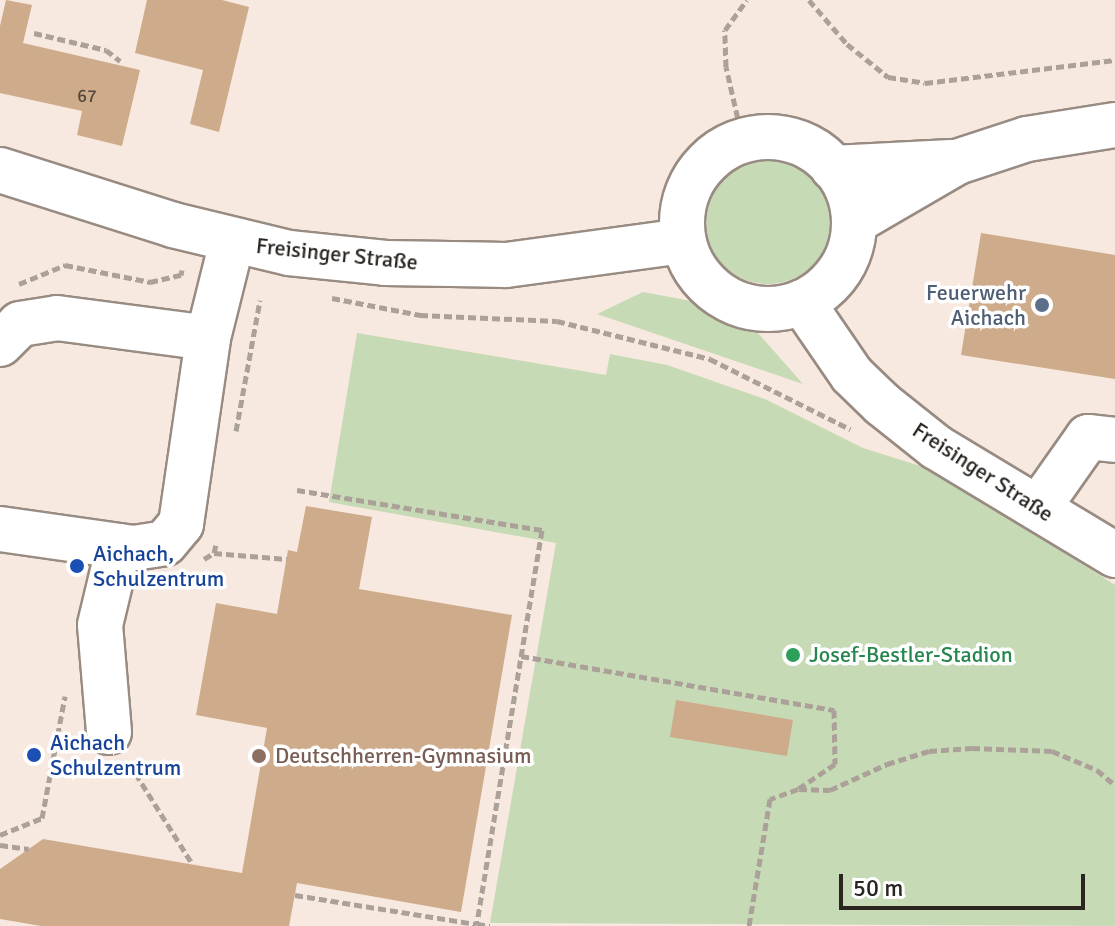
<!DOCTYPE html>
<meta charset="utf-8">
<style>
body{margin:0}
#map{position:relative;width:1115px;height:926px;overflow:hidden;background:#f7e9df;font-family:Signika,sans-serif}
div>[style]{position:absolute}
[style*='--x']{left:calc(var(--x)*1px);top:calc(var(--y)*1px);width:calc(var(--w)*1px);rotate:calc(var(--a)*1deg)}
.green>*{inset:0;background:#c7dab6}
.round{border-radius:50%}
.building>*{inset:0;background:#ceab8a}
.path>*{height:5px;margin-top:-2.5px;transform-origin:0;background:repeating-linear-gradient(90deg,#aca199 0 8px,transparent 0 12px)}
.roads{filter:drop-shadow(2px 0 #988b82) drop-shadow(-2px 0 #988b82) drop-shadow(0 2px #988b82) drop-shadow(0 -2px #988b82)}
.minor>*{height:44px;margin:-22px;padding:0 22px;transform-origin:22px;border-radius:22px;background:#fff}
.major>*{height:44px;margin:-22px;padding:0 22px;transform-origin:22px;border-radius:22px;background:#fff}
.major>.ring{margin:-22px;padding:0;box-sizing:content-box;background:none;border:44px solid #fff;border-radius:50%}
.highway>*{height:44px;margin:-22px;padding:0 22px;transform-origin:22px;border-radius:22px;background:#fff}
.dots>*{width:22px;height:22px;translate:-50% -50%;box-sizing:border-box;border:4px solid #fff;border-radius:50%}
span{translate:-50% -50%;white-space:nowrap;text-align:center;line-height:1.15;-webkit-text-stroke:7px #fff;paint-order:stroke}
.number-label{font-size:18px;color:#53463b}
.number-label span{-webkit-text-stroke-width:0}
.street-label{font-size:22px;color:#2a2521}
.service-label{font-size:22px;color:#4e5e75}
.right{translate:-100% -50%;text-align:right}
.transit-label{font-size:22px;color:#164399}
.left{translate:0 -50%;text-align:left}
.leisure-label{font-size:22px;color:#27864d}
.education-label{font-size:22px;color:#785e54}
.scale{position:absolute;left:839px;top:874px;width:246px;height:36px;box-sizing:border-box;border:4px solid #2a2521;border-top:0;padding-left:10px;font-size:24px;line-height:28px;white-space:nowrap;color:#2a2521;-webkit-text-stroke:6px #fff;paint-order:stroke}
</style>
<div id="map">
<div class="green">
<i class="round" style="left:705px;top:158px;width:126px;height:126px"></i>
<i style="clip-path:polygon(643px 292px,702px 303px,758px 333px,803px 384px,597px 314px)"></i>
<i style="clip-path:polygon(357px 333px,606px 375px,610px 354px,667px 365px,765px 399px,863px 448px,936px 471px,1115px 585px,1115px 926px,490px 923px,556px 543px,329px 502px)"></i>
</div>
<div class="building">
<i style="clip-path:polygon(6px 0,32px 5px,23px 43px,140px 70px,122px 146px,77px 135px,82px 111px,0 93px,0 26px)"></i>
<i style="clip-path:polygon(147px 0,222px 0,249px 7px,219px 132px,190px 124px,203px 70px,135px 53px)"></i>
<i style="clip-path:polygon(981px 233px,1115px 255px,1115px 379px,961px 355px)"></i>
<i style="clip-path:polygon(306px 506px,372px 517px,359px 589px,512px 615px,461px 912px,297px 883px,289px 926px,41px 926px,0 919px,0 869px,43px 839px,242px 873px,267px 728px,196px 715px,216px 603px,277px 614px,288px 550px,297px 552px)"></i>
<i style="clip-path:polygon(676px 700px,793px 720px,787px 756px,670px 737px)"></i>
</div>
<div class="path">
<i style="--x:809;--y:0;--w:58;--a:49.2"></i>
<i style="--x:847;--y:44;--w:53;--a:38.8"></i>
<i style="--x:888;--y:77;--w:37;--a:9"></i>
<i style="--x:925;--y:83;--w:191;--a:-6.9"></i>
<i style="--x:34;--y:33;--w:74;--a:13.3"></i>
<i style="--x:106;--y:50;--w:18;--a:38"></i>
<i style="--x:743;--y:141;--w:76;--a:-102.9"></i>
<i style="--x:726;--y:67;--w:37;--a:-92"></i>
<i style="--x:725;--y:30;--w:37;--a:-54"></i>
<i style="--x:19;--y:284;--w:50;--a:-22.4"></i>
<i style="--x:65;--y:265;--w:87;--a:11.3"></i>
<i style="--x:150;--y:282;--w:32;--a:-13"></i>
<i style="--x:181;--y:275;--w:5;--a:-79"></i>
<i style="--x:332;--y:298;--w:90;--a:10.9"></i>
<i style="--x:420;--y:315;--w:137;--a:2.5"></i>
<i style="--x:557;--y:321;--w:158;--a:13.9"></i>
<i style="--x:710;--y:359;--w:157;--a:26.6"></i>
<i style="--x:236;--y:431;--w:133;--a:-79.6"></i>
<i style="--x:297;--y:490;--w:248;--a:9.3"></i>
<i style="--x:542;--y:530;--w:399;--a:99.4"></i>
<i style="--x:477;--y:924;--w:13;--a:9"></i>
<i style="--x:214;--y:553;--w:73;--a:4.7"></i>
<i style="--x:204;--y:559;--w:12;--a:-31"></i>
<i style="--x:214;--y:553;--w:9;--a:-77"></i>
<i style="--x:521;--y:656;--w:318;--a:9.8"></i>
<i style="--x:834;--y:710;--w:54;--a:88.9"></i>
<i style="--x:835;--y:764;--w:45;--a:146"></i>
<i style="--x:798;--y:789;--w:30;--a:160"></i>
<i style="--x:770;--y:799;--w:129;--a:99.4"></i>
<i style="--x:129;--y:763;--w:120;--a:57.9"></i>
<i style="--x:799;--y:789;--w:31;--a:2"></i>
<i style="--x:830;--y:790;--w:63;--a:-24.5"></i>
<i style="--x:887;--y:764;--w:44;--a:-17.2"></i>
<i style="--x:929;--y:751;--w:43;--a:-4"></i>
<i style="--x:972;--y:748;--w:80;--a:2.1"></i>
<i style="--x:1052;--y:751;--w:49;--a:22.9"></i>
<i style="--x:1097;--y:770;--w:23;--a:40"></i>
<i style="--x:0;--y:835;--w:45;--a:-22"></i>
<i style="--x:42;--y:818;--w:124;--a:-79.3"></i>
<i style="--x:0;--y:845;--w:29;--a:8"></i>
<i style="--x:295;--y:895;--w:184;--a:9.1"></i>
</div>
<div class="roads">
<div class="minor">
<i style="--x:0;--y:344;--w:28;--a:-45"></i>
<i style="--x:20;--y:324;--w:37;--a:-9"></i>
<i style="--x:57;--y:318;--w:152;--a:7.5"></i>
<i style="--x:1038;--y:508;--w:87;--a:-54.8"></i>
<i style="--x:1088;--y:437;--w:27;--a:6"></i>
<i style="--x:0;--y:529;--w:135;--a:8.1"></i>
<i style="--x:134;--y:548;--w:31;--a:-9"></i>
<i style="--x:165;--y:543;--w:25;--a:-50"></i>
<i style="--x:181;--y:524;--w:188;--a:-81.7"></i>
<i style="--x:208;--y:338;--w:99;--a:-76"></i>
<i style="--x:109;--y:732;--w:107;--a:-94.8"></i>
<i style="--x:100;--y:625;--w:81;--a:-76.5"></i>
</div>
<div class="major">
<i class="ring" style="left:682px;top:137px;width:128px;height:128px"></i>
<i style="--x:0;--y:170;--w:182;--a:17.6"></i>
<i style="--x:173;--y:225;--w:119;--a:13.6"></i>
<i style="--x:289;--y:253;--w:97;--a:5.9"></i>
<i style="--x:385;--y:263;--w:121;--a:0.9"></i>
<i style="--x:506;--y:265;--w:179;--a:-7.7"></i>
<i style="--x:802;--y:302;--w:88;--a:55.6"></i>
<i style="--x:852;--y:375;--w:42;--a:44"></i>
<i style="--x:882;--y:404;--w:69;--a:38.5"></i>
<i style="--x:936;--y:447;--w:209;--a:31.1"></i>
</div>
<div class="highway">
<i style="--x:833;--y:168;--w:118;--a:-2.9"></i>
<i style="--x:854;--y:222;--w:119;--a:-30.2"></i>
<i style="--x:957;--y:162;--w:74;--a:-18.2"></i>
<i style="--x:1027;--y:139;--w:89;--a:-9"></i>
</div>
</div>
<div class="dots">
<i style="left:1042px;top:305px;background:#5c6f8a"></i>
<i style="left:77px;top:566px;background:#1a4fb4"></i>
<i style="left:793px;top:655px;background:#2e9e5b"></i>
<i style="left:34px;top:755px;background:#1a4fb4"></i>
<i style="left:259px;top:756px;background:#8d6e63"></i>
</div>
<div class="number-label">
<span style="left:87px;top:96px">67</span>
</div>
<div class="street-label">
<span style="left:337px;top:254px;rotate:6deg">Freisinger Straße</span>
<span style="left:983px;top:472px;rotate:33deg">Freisinger Straße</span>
</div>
<div class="service-label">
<span class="right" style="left:1026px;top:305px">Feuerwehr<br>Aichach</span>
</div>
<div class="transit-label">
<span class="left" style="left:93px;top:566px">Aichach,<br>Schulzentrum</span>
<span class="left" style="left:50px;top:755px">Aichach<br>Schulzentrum</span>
</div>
<div class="leisure-label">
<span class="left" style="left:809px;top:655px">Josef-Bestler-Stadion</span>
</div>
<div class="education-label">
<span class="left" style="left:275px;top:756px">Deutschherren-Gymnasium</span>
</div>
<div class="scale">50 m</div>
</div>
